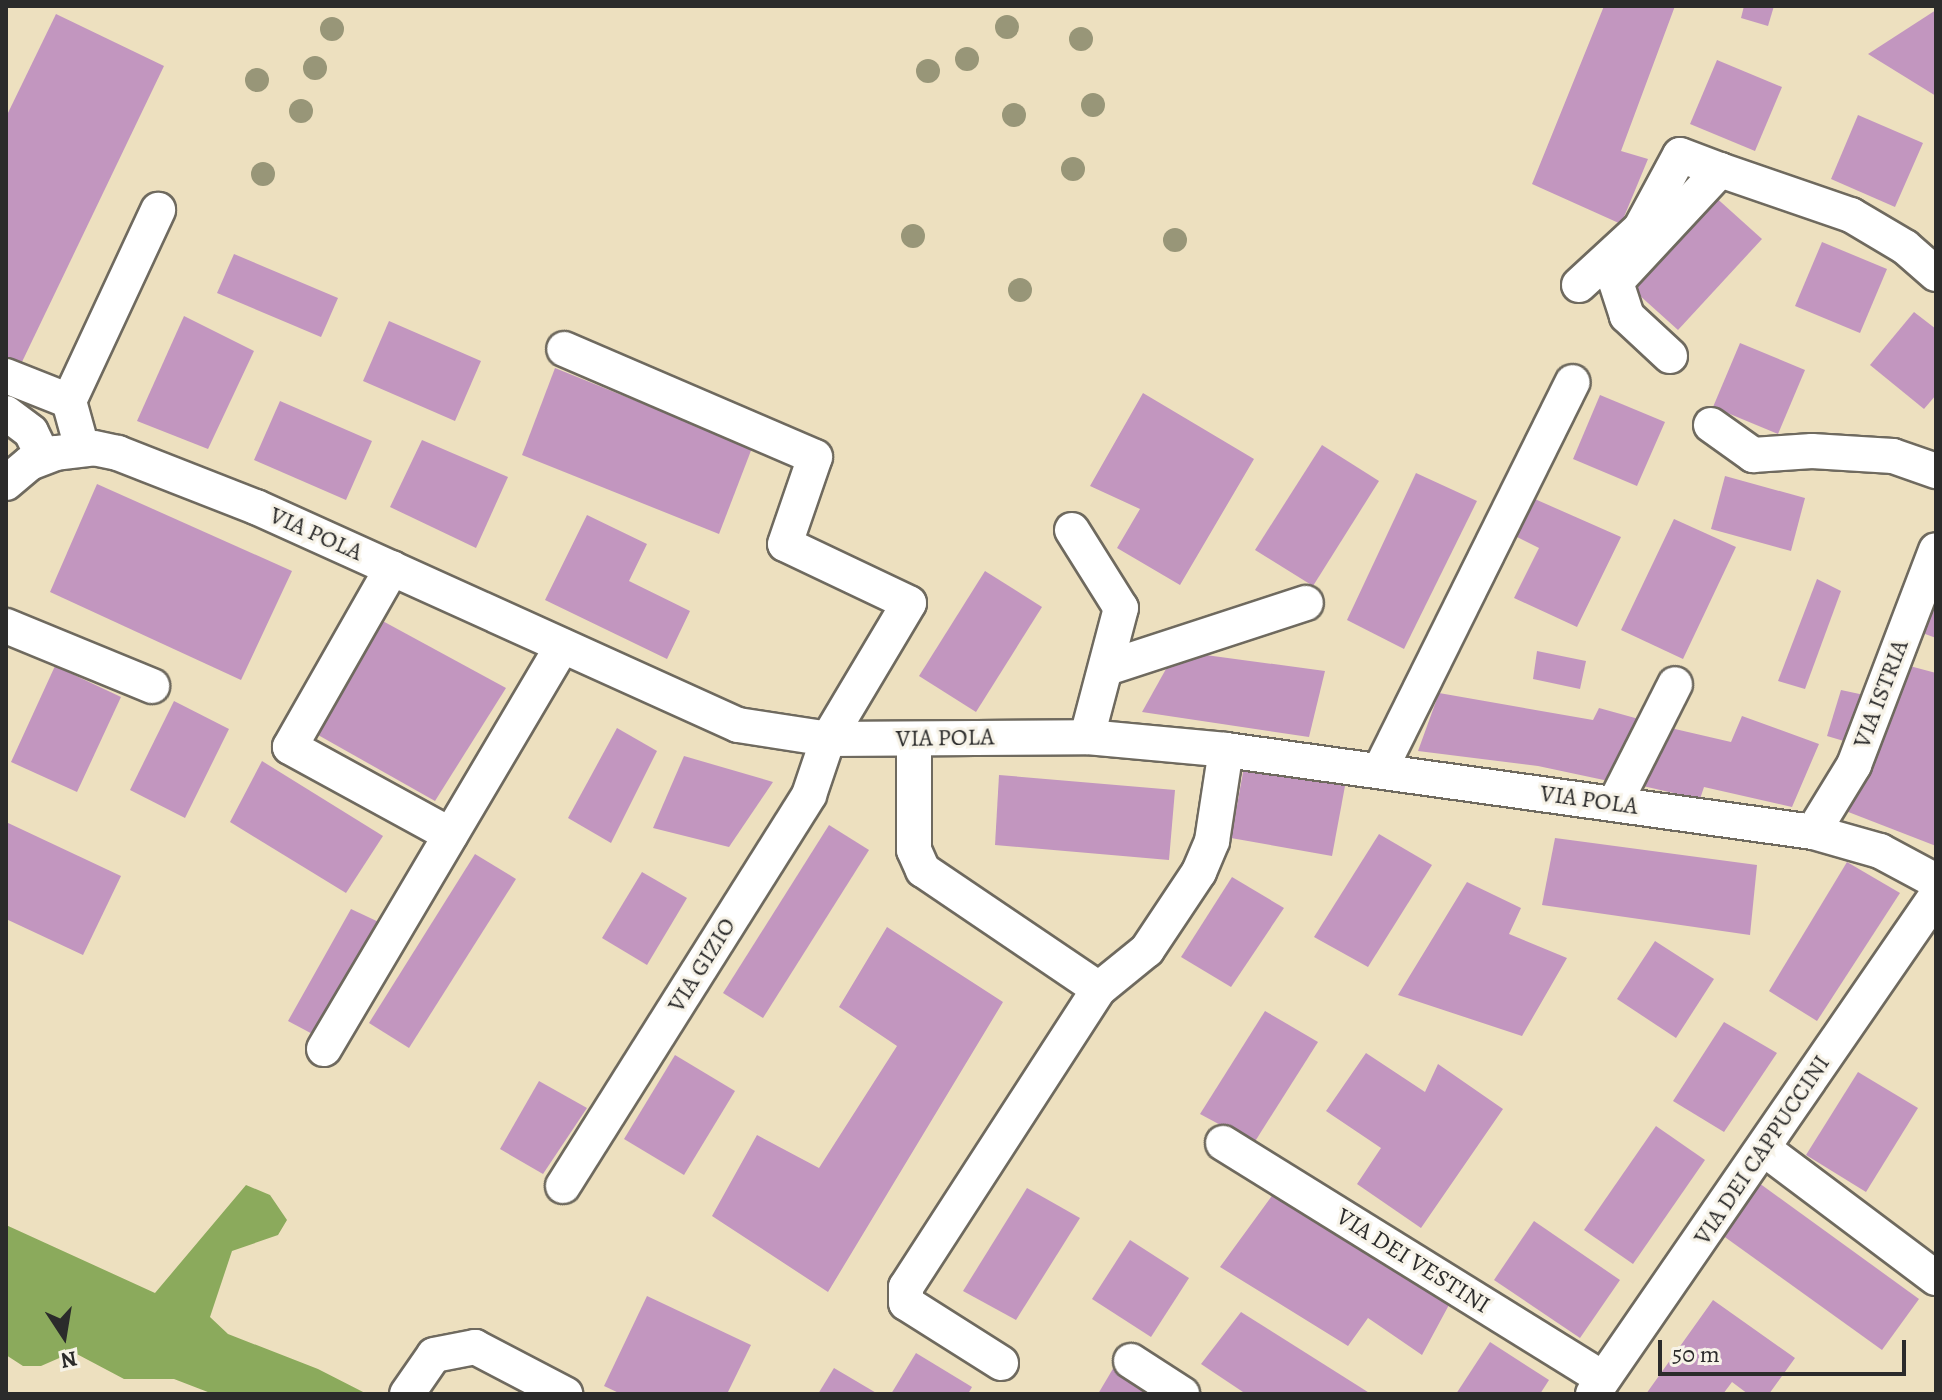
<!DOCTYPE html>
<style>
body{margin:0}
#map{position:relative;width:1942px;height:1400px;overflow:hidden;background:#ede0bf;font-family:Alegreya,serif}
div>[style]{position:absolute}
[style*='--x']{left:calc(var(--x)*1px);top:calc(var(--y)*1px);width:calc(var(--w)*1px);rotate:calc(var(--a)*1deg)}
.forest>*{inset:0;background:#8baa5c}
.building>*{inset:0;background:#c296bf}
.roads{filter:drop-shadow(2px 0 #6f6a5f) drop-shadow(-2px 0 #6f6a5f) drop-shadow(0 2px #6f6a5f) drop-shadow(0 -2px #6f6a5f)}
.minor>*{height:34px;margin:-17px;padding:0 17px;transform-origin:17px;border-radius:17px;background:#fff}
.trees>*{width:24px;height:24px;margin:-12px;border-radius:50%;background:#989678}
span{translate:-50% -50%;white-space:nowrap;text-align:center;line-height:1.15;-webkit-text-stroke:6px #f7f3e8;paint-order:stroke}
.street-label{font-size:24px;color:#2b2b2b}
.frame{position:absolute;inset:0;border:8px solid #2b2b2b;pointer-events:none}
.north{position:absolute;left:24px;top:1296px;width:80px;height:80px;-webkit-text-stroke:6px #f7f3e8;paint-order:stroke;rotate:168deg;font-size:22px;font-weight:700;line-height:32px;text-align:center;color:#2b2b2b}
.north::after{content:'';display:block;margin:auto;width:28px;height:36px;background:#2b2b2b;clip-path:polygon(50% 0,100% 100%,50% 72%,0 100%)}
.scale{position:absolute;left:1658px;top:1340px;width:248px;height:36px;box-sizing:border-box;border:4px solid #2b2b2b;border-top:0;padding-left:10px;font-size:24px;line-height:28px;white-space:nowrap;color:#2b2b2b;-webkit-text-stroke:6px #f7f3e8;paint-order:stroke}
</style>
<div id="map">
<div class="forest">
<i style="clip-path:polygon(246px 1185px,270px 1195px,287px 1220px,278px 1235px,232px 1251px,210px 1317px,228px 1334px,318px 1369px,367px 1394px,213px 1394px,174px 1379px,124px 1379px,73px 1352px,41px 1366px,23px 1366px,6px 1355px,6px 1225px,155px 1293px)"></i>
</div>
<div class="building">
<i style="clip-path:polygon(1604px 6px,1675px 6px,1621px 151px,1648px 159px,1621px 224px,1532px 184px)"></i>
<i style="clip-path:polygon(1744px 6px,1774px 6px,1768px 26px,1741px 18px)"></i>
<i style="clip-path:polygon(1936px 10px,1936px 96px,1868px 54px)"></i>
<i style="clip-path:polygon(56px 14px,164px 66px,21px 364px,6px 357px,6px 117px)"></i>
<i style="clip-path:polygon(1717px 60px,1782px 87px,1755px 151px,1690px 124px)"></i>
<i style="clip-path:polygon(1858px 115px,1923px 143px,1895px 207px,1831px 179px)"></i>
<i style="clip-path:polygon(1712px 194px,1762px 239px,1678px 330px,1628px 285px)"></i>
<i style="clip-path:polygon(1822px 242px,1887px 269px,1860px 333px,1795px 306px)"></i>
<i style="clip-path:polygon(234px 254px,338px 298px,321px 337px,217px 293px)"></i>
<i style="clip-path:polygon(1914px 312px,1936px 329px,1936px 395px,1924px 409px,1870px 365px)"></i>
<i style="clip-path:polygon(184px 316px,254px 351px,208px 449px,137px 421px)"></i>
<i style="clip-path:polygon(389px 321px,481px 361px,455px 421px,363px 381px)"></i>
<i style="clip-path:polygon(1740px 343px,1805px 370px,1778px 434px,1713px 407px)"></i>
<i style="clip-path:polygon(555px 368px,752px 448px,719px 534px,522px 455px)"></i>
<i style="clip-path:polygon(1143px 393px,1254px 459px,1180px 585px,1117px 548px,1140px 509px,1090px 486px)"></i>
<i style="clip-path:polygon(1600px 395px,1665px 422px,1637px 486px,1573px 459px)"></i>
<i style="clip-path:polygon(280px 401px,372px 441px,346px 500px,254px 460px)"></i>
<i style="clip-path:polygon(422px 440px,508px 477px,476px 548px,390px 507px)"></i>
<i style="clip-path:polygon(1322px 445px,1379px 481px,1313px 586px,1255px 550px)"></i>
<i style="clip-path:polygon(1416px 473px,1477px 501px,1404px 649px,1347px 620px)"></i>
<i style="clip-path:polygon(1725px 476px,1805px 498px,1791px 551px,1711px 529px)"></i>
<i style="clip-path:polygon(97px 484px,292px 571px,241px 680px,50px 592px)"></i>
<i style="clip-path:polygon(1528px 496px,1621px 537px,1577px 627px,1514px 598px,1539px 548px,1509px 533px)"></i>
<i style="clip-path:polygon(587px 515px,647px 544px,629px 581px,690px 611px,667px 659px,545px 600px)"></i>
<i style="clip-path:polygon(1674px 519px,1736px 547px,1683px 659px,1621px 630px)"></i>
<i style="clip-path:polygon(985px 571px,1042px 607px,976px 712px,919px 676px)"></i>
<i style="clip-path:polygon(1817px 579px,1841px 591px,1805px 689px,1778px 681px)"></i>
<i style="clip-path:polygon(1936px 582px,1936px 638px,1917px 631px)"></i>
<i style="clip-path:polygon(379px 619px,506px 688px,435px 801px,311px 731px)"></i>
<i style="clip-path:polygon(1176px 651px,1325px 671px,1309px 737px,1142px 712px)"></i>
<i style="clip-path:polygon(1537px 651px,1586px 661px,1580px 689px,1533px 679px)"></i>
<i style="clip-path:polygon(1906px 665px,1936px 673px,1936px 846px,1838px 808px)"></i>
<i style="clip-path:polygon(55px 666px,121px 697px,77px 792px,11px 762px)"></i>
<i style="clip-path:polygon(1841px 690px,1869px 696px,1854px 744px,1827px 736px)"></i>
<i style="clip-path:polygon(1439px 693px,1593px 720px,1599px 708px,1646px 721px,1618px 783px,1538px 766px,1418px 751px)"></i>
<i style="clip-path:polygon(174px 701px,229px 729px,185px 818px,130px 790px)"></i>
<i style="clip-path:polygon(1742px 716px,1819px 744px,1792px 807px,1704px 787px,1700px 799px,1634px 784px,1662px 726px,1731px 742px)"></i>
<i style="clip-path:polygon(617px 728px,657px 751px,611px 843px,568px 818px)"></i>
<i style="clip-path:polygon(684px 756px,773px 782px,729px 847px,653px 828px)"></i>
<i style="clip-path:polygon(262px 761px,383px 836px,346px 893px,230px 822px)"></i>
<i style="clip-path:polygon(1244px 767px,1345px 786px,1332px 856px,1231px 838px)"></i>
<i style="clip-path:polygon(999px 775px,1175px 790px,1169px 860px,995px 845px)"></i>
<i style="clip-path:polygon(6px 822px,121px 876px,83px 955px,6px 919px)"></i>
<i style="clip-path:polygon(829px 825px,869px 850px,763px 1018px,723px 993px)"></i>
<i style="clip-path:polygon(1379px 834px,1432px 865px,1368px 967px,1314px 937px)"></i>
<i style="clip-path:polygon(1555px 838px,1757px 865px,1750px 935px,1542px 905px)"></i>
<i style="clip-path:polygon(475px 854px,516px 879px,409px 1048px,369px 1023px)"></i>
<i style="clip-path:polygon(1847px 862px,1900px 893px,1817px 1021px,1769px 991px)"></i>
<i style="clip-path:polygon(642px 872px,687px 898px,647px 965px,602px 938px)"></i>
<i style="clip-path:polygon(1232px 877px,1284px 908px,1231px 987px,1181px 957px)"></i>
<i style="clip-path:polygon(1467px 882px,1521px 908px,1509px 934px,1567px 958px,1522px 1036px,1398px 995px)"></i>
<i style="clip-path:polygon(351px 909px,383px 924px,320px 1038px,288px 1021px)"></i>
<i style="clip-path:polygon(887px 927px,1003px 1002px,828px 1292px,712px 1216px,757px 1135px,819px 1168px,897px 1046px,839px 1007px)"></i>
<i style="clip-path:polygon(1655px 941px,1714px 979px,1676px 1038px,1617px 999px)"></i>
<i style="clip-path:polygon(1265px 1011px,1318px 1042px,1254px 1143px,1200px 1114px)"></i>
<i style="clip-path:polygon(1724px 1022px,1777px 1053px,1724px 1132px,1673px 1101px)"></i>
<i style="clip-path:polygon(1366px 1053px,1425px 1092px,1438px 1064px,1503px 1109px,1421px 1228px,1357px 1184px,1381px 1148px,1326px 1111px)"></i>
<i style="clip-path:polygon(675px 1055px,735px 1091px,684px 1175px,624px 1139px)"></i>
<i style="clip-path:polygon(1858px 1072px,1918px 1108px,1866px 1192px,1806px 1155px)"></i>
<i style="clip-path:polygon(539px 1081px,587px 1108px,543px 1174px,500px 1149px)"></i>
<i style="clip-path:polygon(1656px 1126px,1705px 1160px,1633px 1264px,1584px 1230px)"></i>
<i style="clip-path:polygon(1759px 1183px,1919px 1299px,1882px 1350px,1722px 1235px)"></i>
<i style="clip-path:polygon(1027px 1188px,1080px 1218px,1016px 1320px,963px 1291px)"></i>
<i style="clip-path:polygon(1277px 1189px,1450px 1303px,1422px 1355px,1368px 1318px,1348px 1346px,1220px 1267px)"></i>
<i style="clip-path:polygon(1534px 1221px,1620px 1280px,1580px 1338px,1494px 1280px)"></i>
<i style="clip-path:polygon(1130px 1240px,1189px 1278px,1151px 1337px,1092px 1299px)"></i>
<i style="clip-path:polygon(647px 1296px,751px 1345px,727px 1394px,621px 1394px,604px 1386px)"></i>
<i style="clip-path:polygon(1713px 1300px,1795px 1358px,1769px 1394px,1748px 1394px,1732px 1382px,1723px 1394px,1646px 1394px)"></i>
<i style="clip-path:polygon(1241px 1312px,1371px 1394px,1246px 1394px,1201px 1364px)"></i>
<i style="clip-path:polygon(1490px 1342px,1549px 1380px,1540px 1394px,1456px 1394px)"></i>
<i style="clip-path:polygon(916px 1353px,972px 1387px,968px 1394px,891px 1394px)"></i>
<i style="clip-path:polygon(1114px 1367px,1159px 1394px,1098px 1394px)"></i>
<i style="clip-path:polygon(834px 1368px,878px 1394px,818px 1394px)"></i>
</div>
<div class="roads">
<div class="minor">
<i style="--x:1579;--y:285;--w:83;--a:-42.6"></i>
<i style="--x:1640;--y:229;--w:84;--a:-61.6"></i>
<i style="--x:1680;--y:155;--w:43;--a:20.6"></i>
<i style="--x:1670;--y:356;--w:59;--a:-137.1"></i>
<i style="--x:1627;--y:316;--w:36;--a:-108"></i>
<i style="--x:1616;--y:282;--w:153;--a:-47.1"></i>
<i style="--x:1720;--y:170;--w:139;--a:19"></i>
<i style="--x:1851;--y:215;--w:63;--a:30.7"></i>
<i style="--x:1905;--y:247;--w:41;--a:41.1"></i>
<i style="--x:6;--y:376;--w:68;--a:21.6"></i>
<i style="--x:6;--y:413;--w:31;--a:37"></i>
<i style="--x:31;--y:432;--w:28;--a:64"></i>
<i style="--x:1711;--y:425;--w:52;--a:35.5"></i>
<i style="--x:1753;--y:455;--w:59;--a:-3.9"></i>
<i style="--x:1812;--y:451;--w:81;--a:3.5"></i>
<i style="--x:1893;--y:456;--w:46;--a:19.2"></i>
<i style="--x:82;--y:448;--w:49;--a:-105.5"></i>
<i style="--x:69;--y:401;--w:211;--a:-65"></i>
<i style="--x:6;--y:483;--w:31;--a:-40"></i>
<i style="--x:30;--y:463;--w:28;--a:-21"></i>
<i style="--x:56;--y:453;--w:38;--a:-7"></i>
<i style="--x:94;--y:448;--w:25;--a:12"></i>
<i style="--x:118;--y:453;--w:148;--a:21.4"></i>
<i style="--x:256;--y:507;--w:529;--a:24.34"></i>
<i style="--x:738;--y:725;--w:91;--a:8.8"></i>
<i style="--x:828;--y:739;--w:259;--a:-0.4"></i>
<i style="--x:1087;--y:737;--w:140;--a:5.3"></i>
<i style="--x:1226;--y:750;--w:593;--a:7.95"></i>
<i style="--x:1813;--y:832;--w:70;--a:15.8"></i>
<i style="--x:1880;--y:851;--w:64;--a:28.2"></i>
<i style="--x:1072;--y:530;--w:92;--a:57.9"></i>
<i style="--x:1121;--y:608;--w:133;--a:104.8"></i>
<i style="--x:392;--y:568;--w:206;--a:119.7"></i>
<i style="--x:290;--y:747;--w:183;--a:28.7"></i>
<i style="--x:6;--y:626;--w:158;--a:22.3"></i>
<i style="--x:1110;--y:667;--w:206;--a:-18.1"></i>
<i style="--x:914;--y:739;--w:111;--a:90"></i>
<i style="--x:914;--y:850;--w:22;--a:66"></i>
<i style="--x:923;--y:870;--w:212;--a:34.1"></i>
<i style="--x:1380;--y:770;--w:433;--a:-63.6"></i>
<i style="--x:1615;--y:803;--w:133;--a:-63.2"></i>
<i style="--x:1813;--y:832;--w:79;--a:-58.5"></i>
<i style="--x:1854;--y:765;--w:230;--a:-69.1"></i>
<i style="--x:324;--y:1049;--w:468;--a:-59.4"></i>
<i style="--x:1223;--y:1143;--w:447;--a:31.8"></i>
<i style="--x:1764;--y:1149;--w:215;--a:36.9"></i>
<i style="--x:563;--y:1186;--w:462;--a:-57.8"></i>
<i style="--x:809;--y:795;--w:59;--a:-71.3"></i>
<i style="--x:828;--y:739;--w:158;--a:-59.2"></i>
<i style="--x:909;--y:603;--w:137;--a:-154.6"></i>
<i style="--x:785;--y:544;--w:92;--a:-71"></i>
<i style="--x:815;--y:457;--w:273;--a:-156.7"></i>
<i style="--x:1131;--y:1361;--w:61;--a:32.9"></i>
<i style="--x:1001;--y:1363;--w:112;--a:-147.7"></i>
<i style="--x:906;--y:1303;--w:16;--a:-90"></i>
<i style="--x:906;--y:1287;--w:355;--a:-57.1"></i>
<i style="--x:1099;--y:989;--w:62;--a:-39.1"></i>
<i style="--x:1147;--y:950;--w:94;--a:-56.3"></i>
<i style="--x:1199;--y:872;--w:34;--a:-67"></i>
<i style="--x:1212;--y:841;--w:92;--a:-81.3"></i>
<i style="--x:407;--y:1394;--w:47;--a:-55.3"></i>
<i style="--x:434;--y:1355;--w:42;--a:-11"></i>
<i style="--x:475;--y:1347;--w:102;--a:27.6"></i>
<i style="--x:1593;--y:1394;--w:605;--a:-55.44"></i>
</div>
</div>
<div class="trees">
<i style="left:1007px;top:27px"></i>
<i style="left:332px;top:29px"></i>
<i style="left:1081px;top:39px"></i>
<i style="left:967px;top:59px"></i>
<i style="left:315px;top:68px"></i>
<i style="left:928px;top:71px"></i>
<i style="left:257px;top:80px"></i>
<i style="left:1093px;top:105px"></i>
<i style="left:301px;top:111px"></i>
<i style="left:1014px;top:115px"></i>
<i style="left:1073px;top:169px"></i>
<i style="left:263px;top:174px"></i>
<i style="left:913px;top:236px"></i>
<i style="left:1175px;top:240px"></i>
<i style="left:1020px;top:290px"></i>
</div>
<div class="street-label">
<span style="left:316px;top:534px;rotate:24deg">VIA POLA</span>
<span style="left:1881px;top:694px;rotate:-69deg">VIA ISTRIA</span>
<span style="left:945px;top:738px;rotate:-1deg">VIA POLA</span>
<span style="left:1589px;top:800px;rotate:8deg">VIA POLA</span>
<span style="left:702px;top:965px;rotate:-58deg">VIA GIZIO</span>
<span style="left:1762px;top:1150px;rotate:-56deg">VIA DEI CAPPUCCINI</span>
<span style="left:1413px;top:1261px;rotate:32deg">VIA DEI VESTINI</span>
</div>
<div class="frame"></div>
<div class="north">N</div>
<div class="scale">50 m</div>
</div>
